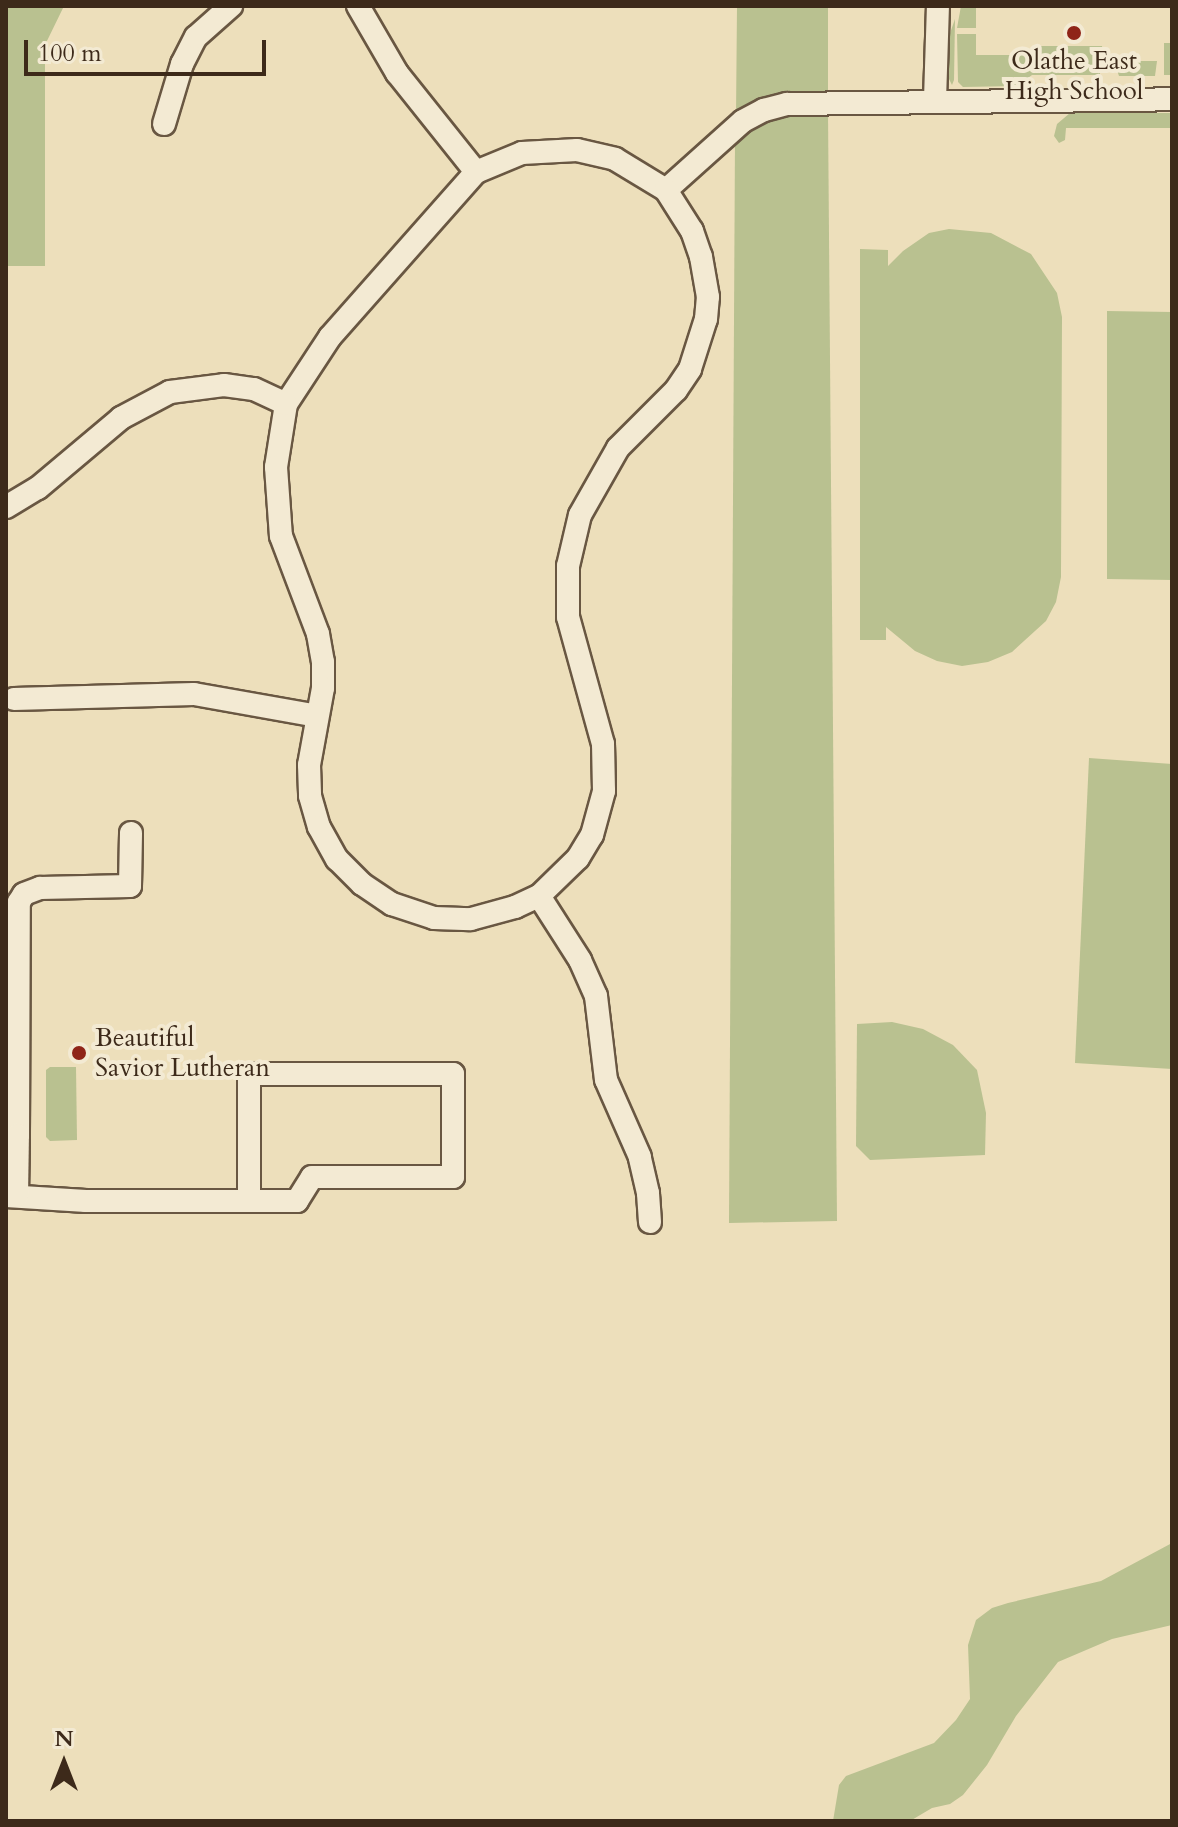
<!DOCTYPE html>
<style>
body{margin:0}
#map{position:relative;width:1178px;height:1827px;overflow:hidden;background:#eddfbb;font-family:Cardo,serif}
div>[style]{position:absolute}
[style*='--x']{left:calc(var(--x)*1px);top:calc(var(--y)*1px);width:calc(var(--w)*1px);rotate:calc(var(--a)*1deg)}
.green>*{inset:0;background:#b9c190}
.roads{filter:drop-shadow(2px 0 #695742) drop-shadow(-2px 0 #695742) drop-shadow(0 2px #695742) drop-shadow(0 -2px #695742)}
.minor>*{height:22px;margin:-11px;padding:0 11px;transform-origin:11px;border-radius:11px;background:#f3ead3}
.dots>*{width:22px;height:22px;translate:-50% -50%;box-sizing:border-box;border:4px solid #f3ead3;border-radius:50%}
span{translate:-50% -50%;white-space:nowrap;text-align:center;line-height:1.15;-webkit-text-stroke:8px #f3ead3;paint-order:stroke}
.poi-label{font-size:26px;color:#3d2a1a}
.left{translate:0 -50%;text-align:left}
.frame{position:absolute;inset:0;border:8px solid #3d2a1a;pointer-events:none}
.north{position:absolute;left:24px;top:1723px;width:80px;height:80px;-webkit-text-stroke:6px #f3ead3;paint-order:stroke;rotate:0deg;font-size:22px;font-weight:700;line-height:32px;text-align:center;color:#3d2a1a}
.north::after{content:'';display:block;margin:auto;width:28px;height:36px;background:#3d2a1a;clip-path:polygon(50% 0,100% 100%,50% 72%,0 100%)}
.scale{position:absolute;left:24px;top:40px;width:242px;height:36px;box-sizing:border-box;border:4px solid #3d2a1a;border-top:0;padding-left:10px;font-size:24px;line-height:28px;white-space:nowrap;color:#3d2a1a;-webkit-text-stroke:6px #f3ead3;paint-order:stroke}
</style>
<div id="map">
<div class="green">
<i style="clip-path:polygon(6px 6px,64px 6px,45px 45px,45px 266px,6px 266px)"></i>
<i style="clip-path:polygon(737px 6px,828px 6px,828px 91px,786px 94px,736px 115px)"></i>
<i style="clip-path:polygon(961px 6px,976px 6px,976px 28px,957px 28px)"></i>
<i style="clip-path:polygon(955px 19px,954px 80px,952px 85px,948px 77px,948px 39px)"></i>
<i style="clip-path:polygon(957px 34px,976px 34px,976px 55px,1032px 55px,1033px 46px,1102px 46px,1105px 71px,1100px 71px,1100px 75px,1032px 75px,1017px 86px,963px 87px,958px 82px)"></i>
<i style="clip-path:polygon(1164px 43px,1172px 43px,1172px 75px,1164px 75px)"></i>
<i style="clip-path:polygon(1114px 61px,1157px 61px,1155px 76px,1119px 76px)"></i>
<i style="clip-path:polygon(828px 112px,837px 1221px,729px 1223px,735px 139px,772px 119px)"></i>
<i style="clip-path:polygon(1070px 113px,1172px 113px,1172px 128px,1066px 128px,1065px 140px,1059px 143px,1054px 136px,1057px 124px)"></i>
<i style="clip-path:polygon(949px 229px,991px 233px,1031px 254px,1057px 293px,1062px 317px,1061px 577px,1056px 602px,1046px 621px,1012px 652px,988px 662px,962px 666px,937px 661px,915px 651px,886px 627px,886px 640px,860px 640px,860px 249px,888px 250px,888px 266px,903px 251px,929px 233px)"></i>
<i style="clip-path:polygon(1107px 311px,1172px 312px,1172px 580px,1107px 579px)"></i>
<i style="clip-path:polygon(1089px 758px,1172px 764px,1172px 1069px,1075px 1063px)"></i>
<i style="clip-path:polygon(892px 1022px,923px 1029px,953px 1045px,977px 1070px,986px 1113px,985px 1155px,870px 1160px,856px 1146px,857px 1024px)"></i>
<i style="clip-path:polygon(50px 1067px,76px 1067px,77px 1140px,50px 1141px,46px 1137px,46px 1070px)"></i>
<i style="clip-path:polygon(1172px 1543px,1172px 1625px,1112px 1639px,1058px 1662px,1016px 1716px,987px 1765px,963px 1795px,950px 1804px,932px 1808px,910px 1821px,833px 1821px,839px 1785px,846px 1776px,934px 1743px,956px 1720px,970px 1699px,968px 1645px,976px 1620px,992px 1608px,1008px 1603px,1101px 1581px)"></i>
</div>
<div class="roads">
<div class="minor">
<i style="--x:358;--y:6;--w:78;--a:59.8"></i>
<i style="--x:397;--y:73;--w:127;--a:51.4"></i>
<i style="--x:476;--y:172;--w:220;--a:131.5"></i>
<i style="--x:330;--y:337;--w:80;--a:123.3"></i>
<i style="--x:286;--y:404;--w:64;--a:99"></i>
<i style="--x:276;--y:467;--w:69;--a:85.9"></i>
<i style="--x:281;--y:536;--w:105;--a:69.3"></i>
<i style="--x:318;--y:634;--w:28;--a:80"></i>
<i style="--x:323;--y:662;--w:26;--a:90"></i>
<i style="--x:323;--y:688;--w:78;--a:100.3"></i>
<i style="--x:309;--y:765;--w:31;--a:88"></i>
<i style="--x:310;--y:796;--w:32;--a:74"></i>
<i style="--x:319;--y:827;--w:37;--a:61"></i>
<i style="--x:337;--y:859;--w:35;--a:45"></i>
<i style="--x:362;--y:884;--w:36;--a:34"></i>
<i style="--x:392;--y:904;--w:44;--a:18.4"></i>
<i style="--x:434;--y:918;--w:37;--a:2"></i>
<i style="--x:471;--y:919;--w:46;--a:-15.3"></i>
<i style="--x:515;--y:907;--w:26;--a:-25"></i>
<i style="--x:935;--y:100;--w:94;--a:-88.2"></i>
<i style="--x:164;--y:124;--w:63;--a:-73.3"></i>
<i style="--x:182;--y:64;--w:30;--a:-63"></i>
<i style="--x:196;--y:37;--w:47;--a:-41.5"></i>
<i style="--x:476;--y:172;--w:50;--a:-22.4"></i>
<i style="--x:522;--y:153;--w:55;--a:-3.1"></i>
<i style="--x:577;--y:150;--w:39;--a:13"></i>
<i style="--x:615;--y:159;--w:60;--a:31.3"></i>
<i style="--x:666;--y:190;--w:103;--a:-41.9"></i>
<i style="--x:743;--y:121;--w:24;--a:-28"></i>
<i style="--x:764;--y:110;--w:24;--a:-15"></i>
<i style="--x:787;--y:104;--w:385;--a:-0.7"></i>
<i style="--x:6;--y:507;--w:37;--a:-31"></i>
<i style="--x:38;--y:488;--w:109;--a:-40.1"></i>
<i style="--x:121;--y:418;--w:55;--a:-28"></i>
<i style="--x:170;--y:392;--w:54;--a:-7.4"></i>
<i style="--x:224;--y:385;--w:30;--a:8"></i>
<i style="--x:254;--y:389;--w:35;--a:25"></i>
<i style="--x:14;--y:699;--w:180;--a:-1.6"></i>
<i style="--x:194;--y:694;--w:125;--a:10.1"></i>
<i style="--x:6;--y:1135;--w:12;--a:0"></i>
<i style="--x:18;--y:1135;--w:233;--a:-89.8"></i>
<i style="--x:19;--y:902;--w:9;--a:-58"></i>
<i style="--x:24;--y:894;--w:17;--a:-21"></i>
<i style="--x:40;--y:888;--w:90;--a:-1.3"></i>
<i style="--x:130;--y:886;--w:53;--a:-88.9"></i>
<i style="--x:6;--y:1196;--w:80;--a:3.6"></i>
<i style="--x:86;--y:1201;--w:211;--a:0"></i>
<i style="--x:297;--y:1201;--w:28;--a:-58"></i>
<i style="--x:312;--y:1177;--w:141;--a:0"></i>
<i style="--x:453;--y:1177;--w:103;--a:-90"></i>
<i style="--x:453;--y:1074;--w:204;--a:180"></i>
<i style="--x:249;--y:1074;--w:127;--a:90"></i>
<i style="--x:17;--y:1196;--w:61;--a:-89.1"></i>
<i style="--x:650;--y:1222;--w:29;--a:-94"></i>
<i style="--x:648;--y:1193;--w:37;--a:-103"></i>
<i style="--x:640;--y:1157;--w:84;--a:-113.8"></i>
<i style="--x:606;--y:1080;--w:85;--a:-96.8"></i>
<i style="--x:596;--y:996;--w:39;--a:-114"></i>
<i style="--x:580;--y:960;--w:76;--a:-122.6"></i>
<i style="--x:539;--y:896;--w:54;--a:-44.3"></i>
<i style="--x:578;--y:858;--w:27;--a:-59"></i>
<i style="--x:592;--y:835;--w:46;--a:-74.7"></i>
<i style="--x:604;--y:791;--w:47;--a:-91.2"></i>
<i style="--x:603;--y:744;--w:132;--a:-105.4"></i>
<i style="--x:568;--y:617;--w:51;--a:-90"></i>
<i style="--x:568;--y:566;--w:52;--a:-76.8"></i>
<i style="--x:580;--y:515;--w:77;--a:-60.4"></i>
<i style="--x:618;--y:448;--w:82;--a:-45"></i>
<i style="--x:676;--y:390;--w:25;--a:-56"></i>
<i style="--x:690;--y:369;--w:52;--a:-72.3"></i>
<i style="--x:706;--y:319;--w:22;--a:-85"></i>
<i style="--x:708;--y:297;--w:41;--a:-99.9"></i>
<i style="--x:701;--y:257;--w:28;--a:-109"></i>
<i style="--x:692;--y:231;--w:49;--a:-122.4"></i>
</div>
</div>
<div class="dots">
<i style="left:1074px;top:33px;background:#8f2418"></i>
<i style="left:79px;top:1053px;background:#8f2418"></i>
</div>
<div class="poi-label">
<span style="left:1074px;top:76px">Olathe East<br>High School</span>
<span class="left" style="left:95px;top:1053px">Beautiful<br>Savior Lutheran</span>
</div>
<div class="frame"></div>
<div class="north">N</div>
<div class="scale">100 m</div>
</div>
